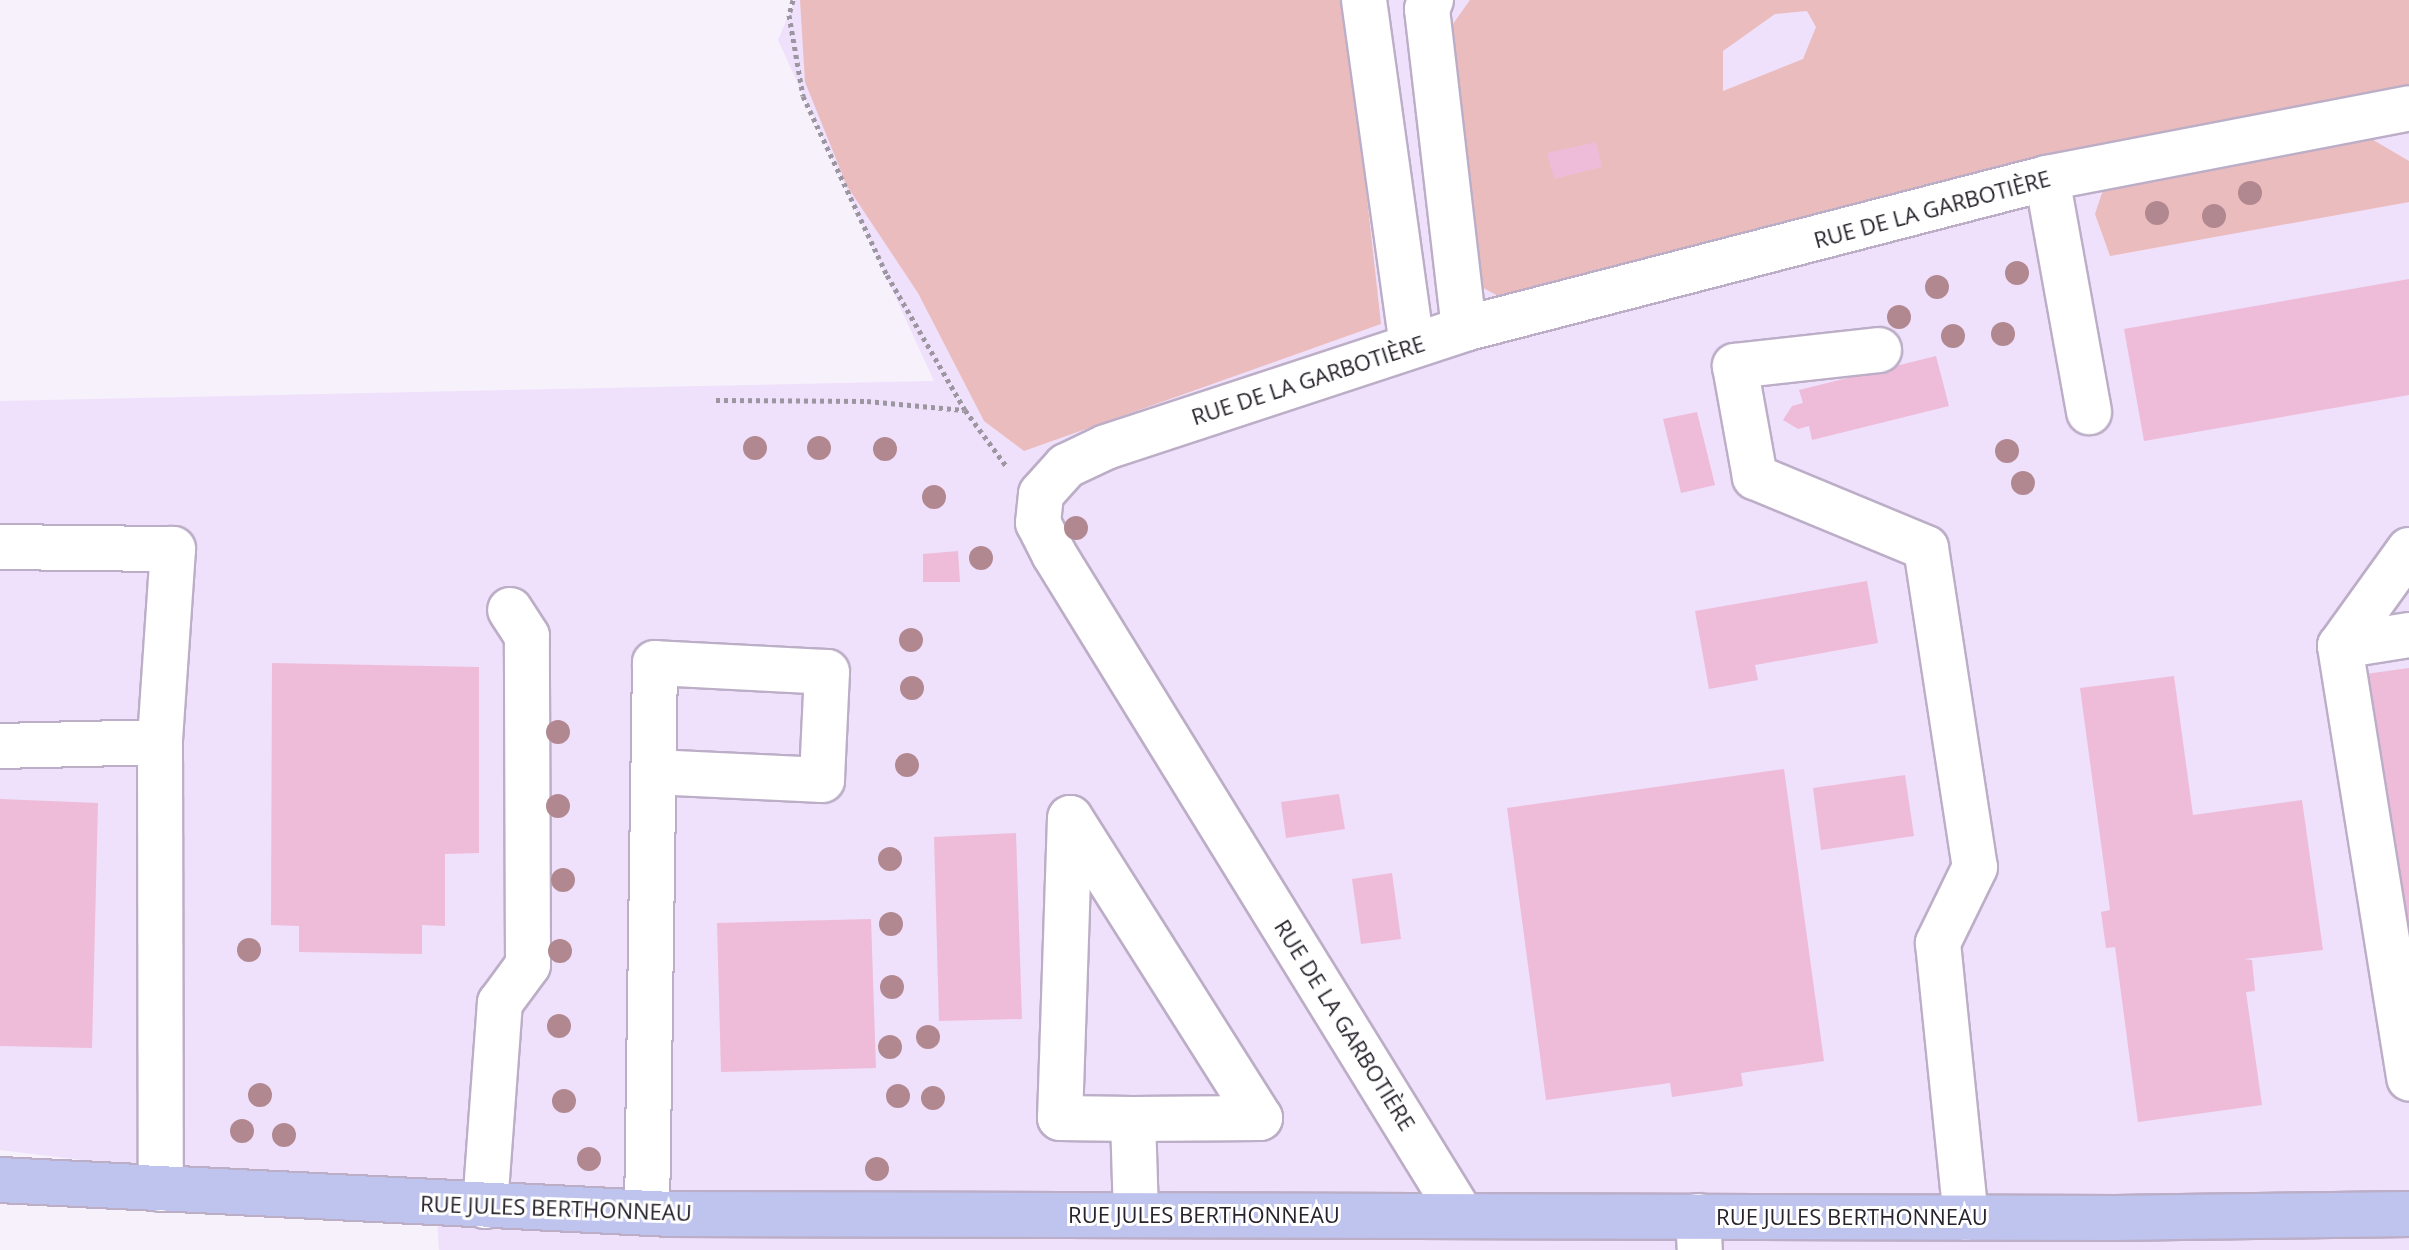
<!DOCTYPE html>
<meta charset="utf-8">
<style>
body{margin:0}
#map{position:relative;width:2409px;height:1250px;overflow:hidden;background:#f7f1fb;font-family:"Open Sans",sans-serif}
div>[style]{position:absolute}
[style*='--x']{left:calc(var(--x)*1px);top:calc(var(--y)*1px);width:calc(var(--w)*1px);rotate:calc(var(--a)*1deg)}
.built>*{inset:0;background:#efe0fb}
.green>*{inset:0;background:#ebbcbd}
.building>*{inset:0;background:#eebcd8}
.path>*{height:5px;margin-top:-2.5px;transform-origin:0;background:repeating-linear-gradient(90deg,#9c96a0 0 4px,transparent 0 8px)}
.roads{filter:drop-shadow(2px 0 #bcaec7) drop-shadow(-2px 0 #bcaec7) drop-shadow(0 2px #bcaec7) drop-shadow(0 -2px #bcaec7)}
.minor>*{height:44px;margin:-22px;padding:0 22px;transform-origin:22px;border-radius:22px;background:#fff}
.major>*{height:44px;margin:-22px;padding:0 22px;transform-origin:22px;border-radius:22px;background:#bec4ee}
.trees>*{width:24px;height:24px;margin:-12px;border-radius:50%;background:#b18890}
span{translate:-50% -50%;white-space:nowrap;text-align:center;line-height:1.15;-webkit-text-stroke:6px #fff;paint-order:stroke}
.street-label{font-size:22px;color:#27222b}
</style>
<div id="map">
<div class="built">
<i style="clip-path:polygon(795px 0,2409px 0,2409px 1250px,439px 1250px,436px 1203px,0 1150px,0 401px,934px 381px,778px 40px)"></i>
</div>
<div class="green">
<i style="clip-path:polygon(800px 0,1345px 0,1381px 324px,1024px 451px,984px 421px,918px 293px,847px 186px,805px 82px)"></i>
<i style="clip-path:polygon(evenodd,1470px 0,2409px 0,2409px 86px,2066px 154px,1500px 297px,1476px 284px,1450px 28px,1470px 0,1807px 11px,1816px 27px,1803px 59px,1723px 91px,1723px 51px,1775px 14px,1807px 11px)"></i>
<i style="clip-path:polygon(2363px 134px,2409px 161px,2409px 202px,2110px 256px,2095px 214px,2103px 190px)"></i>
</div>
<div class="building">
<i style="clip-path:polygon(1596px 142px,1602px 167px,1554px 179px,1547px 153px)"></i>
<i style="clip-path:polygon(2409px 279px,2409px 395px,2144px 441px,2124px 329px)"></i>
<i style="clip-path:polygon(1936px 356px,1949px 406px,1812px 440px,1809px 426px,1798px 429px,1783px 420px,1792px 406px,1803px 403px,1799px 390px)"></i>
<i style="clip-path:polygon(1697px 412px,1715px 485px,1681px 493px,1663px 419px)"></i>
<i style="clip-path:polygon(958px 551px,960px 582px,923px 582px,923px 554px)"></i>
<i style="clip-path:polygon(1867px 581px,1878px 643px,1755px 665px,1758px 680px,1709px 689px,1695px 611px)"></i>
<i style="clip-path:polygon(272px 663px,479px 667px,479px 853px,445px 854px,445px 926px,422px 925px,422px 954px,299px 952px,299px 926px,271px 925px)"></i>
<i style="clip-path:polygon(2409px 668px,2409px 940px,2358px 675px)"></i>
<i style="clip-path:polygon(2174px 676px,2193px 815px,2302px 800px,2323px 950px,2244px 959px,2252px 960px,2255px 991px,2246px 992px,2262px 1105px,2138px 1122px,2115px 947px,2106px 948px,2101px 912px,2110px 910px,2080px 688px)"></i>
<i style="clip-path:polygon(1784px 769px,1824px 1061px,1741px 1073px,1743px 1086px,1719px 1090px,1672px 1097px,1670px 1083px,1546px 1100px,1507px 808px)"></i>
<i style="clip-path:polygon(1905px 775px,1914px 836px,1821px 850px,1813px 788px)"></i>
<i style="clip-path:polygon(1339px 794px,1345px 829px,1286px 838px,1281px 802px)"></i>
<i style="clip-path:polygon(0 799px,98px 803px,92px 1048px,0 1046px)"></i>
<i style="clip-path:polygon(1016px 833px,1022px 1019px,939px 1021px,934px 837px)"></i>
<i style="clip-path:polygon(1392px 873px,1401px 939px,1361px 944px,1352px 879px)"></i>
<i style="clip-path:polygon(871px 919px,876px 1068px,721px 1072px,717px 923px)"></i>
</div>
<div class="path">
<i style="--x:793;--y:0;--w:16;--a:105"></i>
<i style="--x:789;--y:15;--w:82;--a:80.2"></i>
<i style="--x:803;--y:96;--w:198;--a:64.9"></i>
<i style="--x:887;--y:275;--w:156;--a:60"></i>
<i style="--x:965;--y:410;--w:71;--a:53.6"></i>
<i style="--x:716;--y:400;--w:151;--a:0.4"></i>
<i style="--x:867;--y:401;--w:97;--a:5.3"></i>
</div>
<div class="roads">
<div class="minor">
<i style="--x:1364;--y:0;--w:349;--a:82.1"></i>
<i style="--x:1431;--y:0;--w:10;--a:114"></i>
<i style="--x:1427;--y:9;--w:322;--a:83.4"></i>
<i style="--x:2047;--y:178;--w:238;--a:79.8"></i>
<i style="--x:1879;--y:350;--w:145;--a:173.7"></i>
<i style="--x:1735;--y:366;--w:113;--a:79.8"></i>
<i style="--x:1755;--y:477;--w:185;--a:22.5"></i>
<i style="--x:1926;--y:548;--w:323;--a:81.3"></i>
<i style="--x:1975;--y:867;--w:85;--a:116"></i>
<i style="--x:1938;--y:943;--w:276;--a:84.2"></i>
<i style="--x:0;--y:547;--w:173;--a:0.7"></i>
<i style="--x:173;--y:549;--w:193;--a:93.9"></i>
<i style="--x:2409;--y:550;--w:118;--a:125.7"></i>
<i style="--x:2340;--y:646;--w:438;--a:80.9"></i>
<i style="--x:2340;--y:646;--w:70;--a:-9.1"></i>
<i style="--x:0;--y:746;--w:160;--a:-1.4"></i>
<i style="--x:160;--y:742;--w:447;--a:89.9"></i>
<i style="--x:1133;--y:1119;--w:127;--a:-0.5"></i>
<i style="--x:1260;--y:1118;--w:355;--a:-122.3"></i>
<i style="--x:1070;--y:818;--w:300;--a:91.9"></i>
<i style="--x:1060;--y:1118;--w:73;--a:0.8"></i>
<i style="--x:1133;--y:1119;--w:96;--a:88.2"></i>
<i style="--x:485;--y:1206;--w:204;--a:-85.8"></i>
<i style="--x:500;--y:1003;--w:47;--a:-53.6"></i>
<i style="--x:528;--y:965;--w:329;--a:-90.2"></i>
<i style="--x:527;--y:636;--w:31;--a:-123"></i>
<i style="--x:647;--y:1213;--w:550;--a:-89.17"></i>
<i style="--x:655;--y:663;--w:172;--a:3"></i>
<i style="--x:827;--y:672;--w:108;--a:92.7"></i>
<i style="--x:822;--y:780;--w:168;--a:-177.3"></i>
<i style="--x:1462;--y:1216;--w:778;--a:-121.65"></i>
<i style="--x:1054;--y:554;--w:35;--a:-117"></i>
<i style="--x:1038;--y:523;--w:29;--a:-84"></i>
<i style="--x:1041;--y:494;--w:38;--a:-48"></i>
<i style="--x:1066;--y:466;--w:44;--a:-25.4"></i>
<i style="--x:1106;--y:447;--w:377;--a:-18.2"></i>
<i style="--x:1464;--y:329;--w:602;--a:-14.52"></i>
<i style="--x:2047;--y:178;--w:369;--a:-10.9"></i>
<i style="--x:1698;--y:1216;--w:34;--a:87"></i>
</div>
<div class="major">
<i style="--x:0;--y:1180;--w:673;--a:2.9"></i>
<i style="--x:672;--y:1214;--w:1444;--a:0.16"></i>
<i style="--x:2116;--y:1218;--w:293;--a:-0.8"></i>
</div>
</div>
<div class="trees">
<i style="left:2250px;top:193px"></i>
<i style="left:2157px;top:213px"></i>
<i style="left:2214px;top:216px"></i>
<i style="left:2017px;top:273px"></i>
<i style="left:1937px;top:287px"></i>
<i style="left:1899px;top:317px"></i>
<i style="left:2003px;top:334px"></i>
<i style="left:1953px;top:336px"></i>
<i style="left:755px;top:448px"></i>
<i style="left:819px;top:448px"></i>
<i style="left:885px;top:449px"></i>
<i style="left:2007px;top:451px"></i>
<i style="left:2023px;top:483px"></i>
<i style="left:934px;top:497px"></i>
<i style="left:1076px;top:528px"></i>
<i style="left:981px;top:558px"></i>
<i style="left:911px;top:640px"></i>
<i style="left:912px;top:688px"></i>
<i style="left:558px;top:732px"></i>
<i style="left:907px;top:765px"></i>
<i style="left:558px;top:806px"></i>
<i style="left:890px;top:859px"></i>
<i style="left:563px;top:880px"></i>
<i style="left:891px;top:924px"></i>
<i style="left:249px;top:950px"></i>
<i style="left:560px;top:951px"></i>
<i style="left:892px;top:987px"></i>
<i style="left:559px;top:1026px"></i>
<i style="left:928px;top:1037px"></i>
<i style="left:890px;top:1047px"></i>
<i style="left:260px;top:1095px"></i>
<i style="left:898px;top:1096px"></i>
<i style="left:933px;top:1098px"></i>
<i style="left:564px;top:1101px"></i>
<i style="left:242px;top:1131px"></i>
<i style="left:284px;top:1135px"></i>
<i style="left:589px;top:1159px"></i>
<i style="left:877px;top:1169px"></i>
</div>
<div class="street-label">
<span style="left:1932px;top:209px;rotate:-15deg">RUE DE LA GARBOTIÈRE</span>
<span style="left:1308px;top:380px;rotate:-18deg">RUE DE LA GARBOTIÈRE</span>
<span style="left:1345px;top:1025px;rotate:58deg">RUE DE LA GARBOTIÈRE</span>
<span style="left:556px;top:1208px;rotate:2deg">RUE JULES BERTHONNEAU</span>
<span style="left:1204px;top:1215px">RUE JULES BERTHONNEAU</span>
<span style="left:1852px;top:1217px">RUE JULES BERTHONNEAU</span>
</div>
</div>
